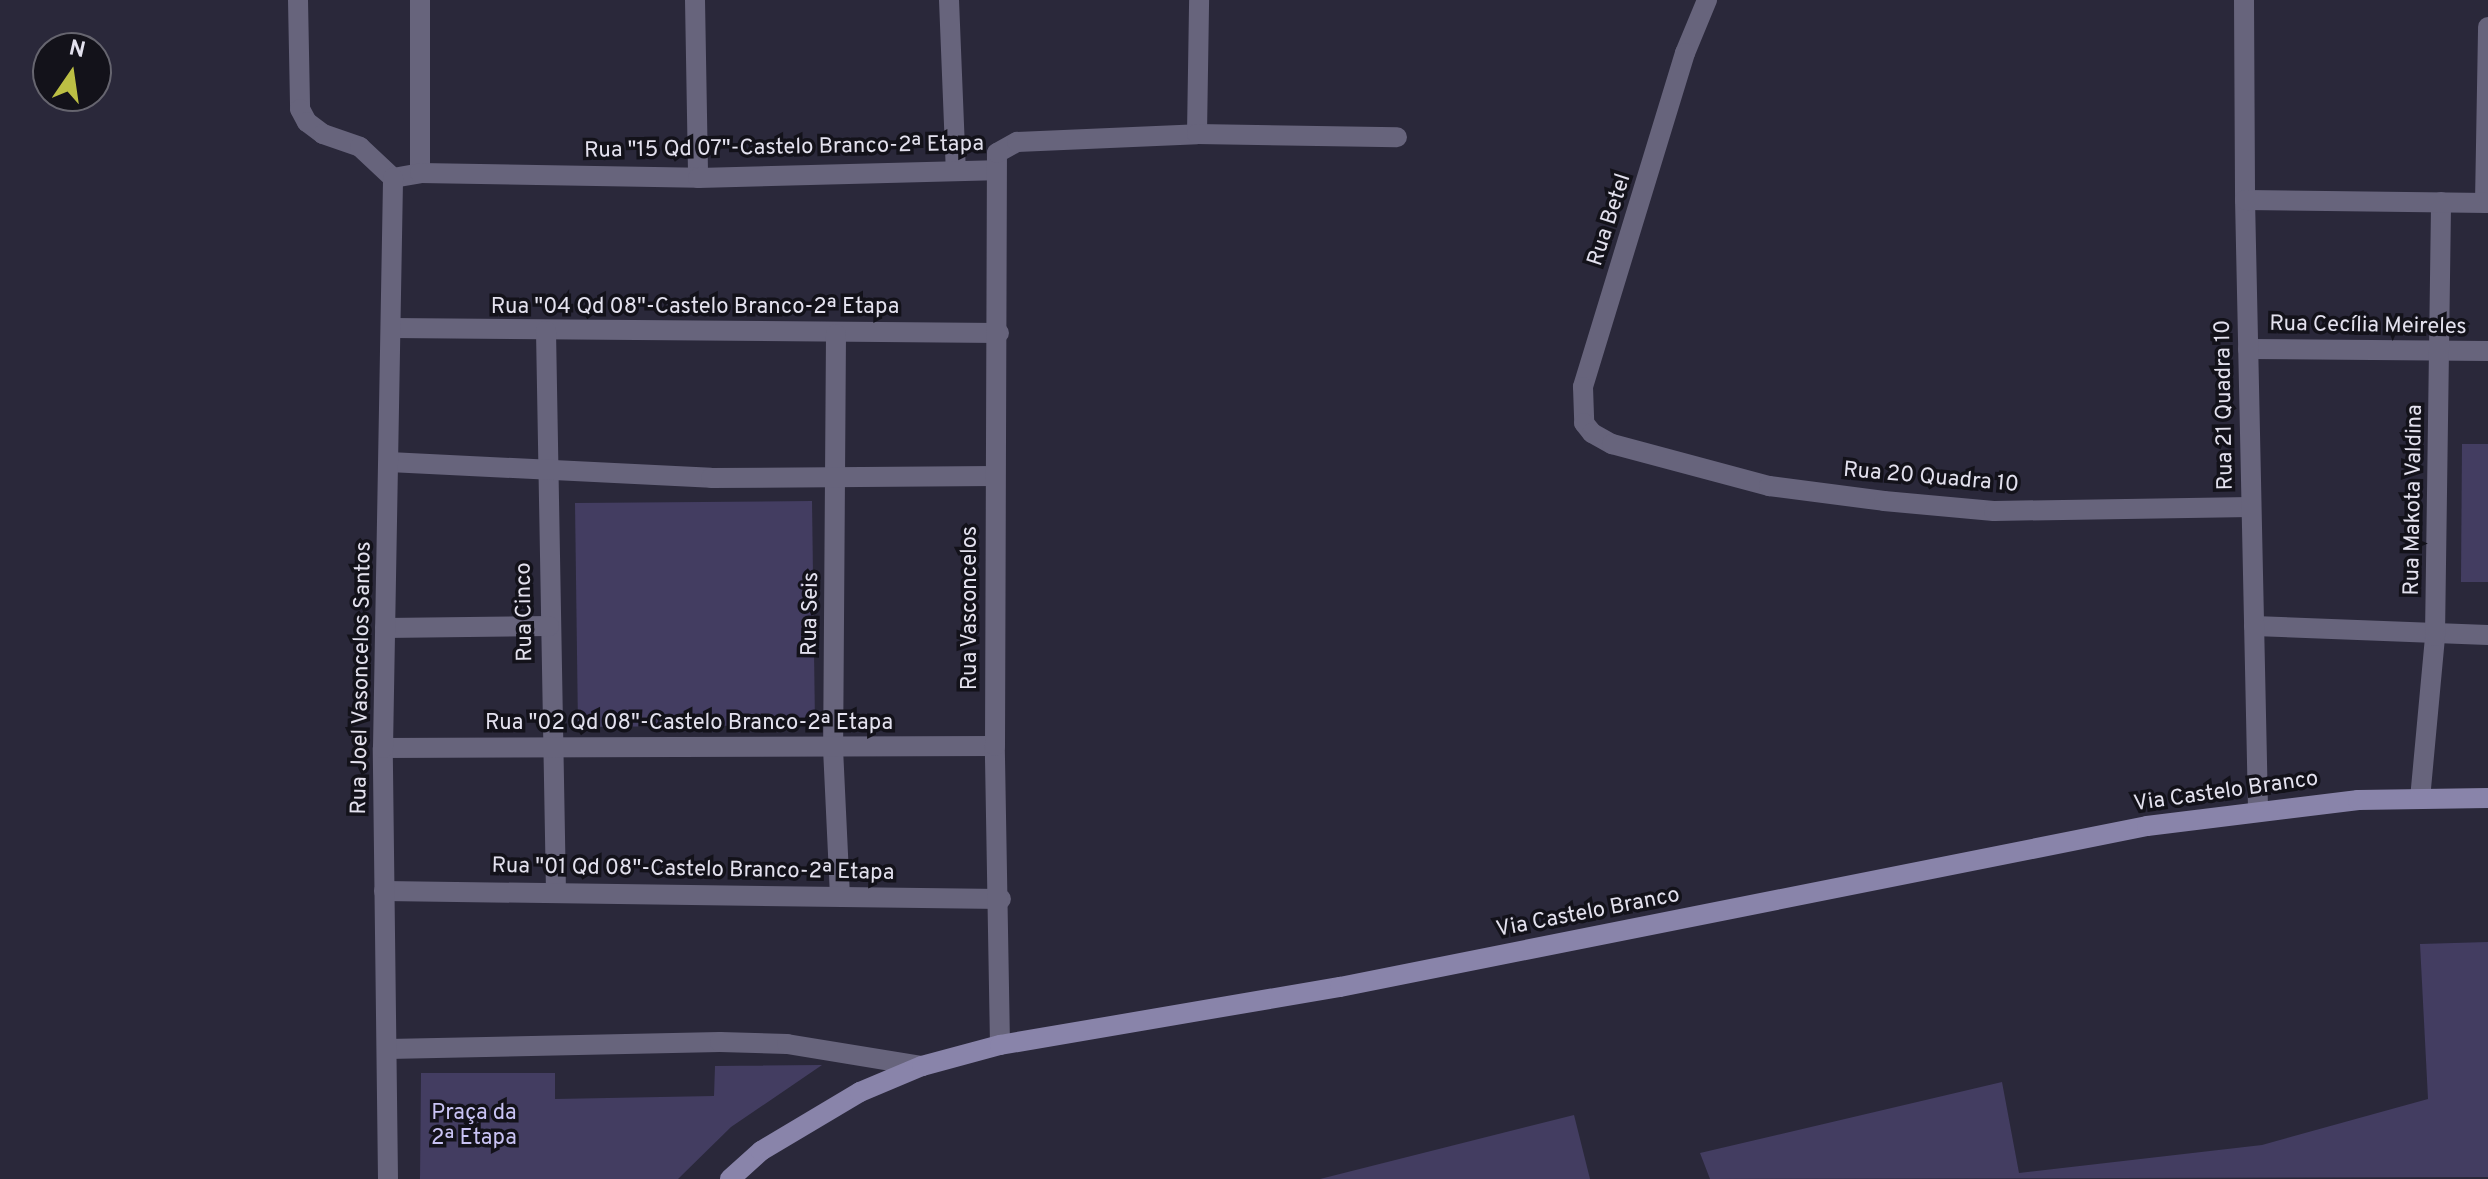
<!DOCTYPE html>
<meta charset="utf-8">
<style>
body{margin:0}
#map{position:relative;width:2488px;height:1179px;overflow:hidden;background:#2a283a;font-family:Overpass,sans-serif}
div>[style]{position:absolute}
[style*='--x']{left:calc(var(--x)*1px);top:calc(var(--y)*1px);width:calc(var(--w)*1px);rotate:calc(var(--a)*1deg)}
.green>*{inset:0;background:#433d61}
.lane>*{height:20px;margin:-10px;padding:0 10px;transform-origin:10px;border-radius:10px;background:#67647c}
.street>*{height:20px;margin:-10px;padding:0 10px;transform-origin:10px;border-radius:10px;background:#67647c}
.secondary>*{height:20px;margin:-10px;padding:0 10px;transform-origin:10px;border-radius:10px;background:#8984aa}
span{translate:-50% -50%;white-space:nowrap;text-align:center;line-height:1.15;-webkit-text-stroke:7px #13121a;paint-order:stroke}
.street-label{font-size:22px;color:#e3e1ee}
.park-label{font-size:22px;color:#c9c3f4}
.north{position:absolute;left:32px;top:32px;width:80px;height:80px;box-sizing:border-box;background:#13121a;border:2px solid #66656f;border-radius:50%;rotate:13deg;font-size:22px;font-weight:700;line-height:32px;text-align:center;color:#e3e1ee}
.north::after{content:'';display:block;margin:auto;width:28px;height:36px;background:#bcbf44;clip-path:polygon(50% 0,100% 100%,50% 72%,0 100%)}
</style>
<div id="map">
<div class="green">
<i style="clip-path:polygon(2462px 444px,2488px 444px,2488px 582px,2461px 582px)"></i>
<i style="clip-path:polygon(812px 501px,815px 725px,578px 727px,575px 503px)"></i>
<i style="clip-path:polygon(2488px 942px,2488px 1177px,1710px 1179px,1700px 1153px,2002px 1082px,2019px 1173px,2262px 1145px,2428px 1099px,2420px 944px)"></i>
<i style="clip-path:polygon(822px 1065px,731px 1127px,678px 1179px,420px 1179px,421px 1073px,555px 1073px,555px 1099px,714px 1096px,715px 1066px)"></i>
<i style="clip-path:polygon(1574px 1115px,1590px 1179px,1320px 1179px)"></i>
</div>
<div class="lane">
<i style="--x:2244;--y:0;--w:200;--a:89.7"></i>
<i style="--x:2485;--y:203;--w:176;--a:-89"></i>
<i style="--x:2248;--y:349;--w:240;--a:0.5"></i>
<i style="--x:2254;--y:626;--w:234;--a:2.2"></i>
<i style="--x:2420;--y:799;--w:164;--a:-84.7"></i>
<i style="--x:2435;--y:636;--w:434;--a:-89.2"></i>
</div>
<div class="street">
<i style="--x:298;--y:0;--w:109;--a:88.9"></i>
<i style="--x:300;--y:109;--w:15;--a:62"></i>
<i style="--x:307;--y:122;--w:20;--a:37"></i>
<i style="--x:323;--y:134;--w:39;--a:19"></i>
<i style="--x:360;--y:147;--w:45;--a:43.2"></i>
<i style="--x:695;--y:0;--w:178;--a:89"></i>
<i style="--x:949;--y:0;--w:171;--a:87.7"></i>
<i style="--x:1707;--y:0;--w:57;--a:112.5"></i>
<i style="--x:1685;--y:53;--w:349;--a:107"></i>
<i style="--x:1583;--y:387;--w:36;--a:88"></i>
<i style="--x:1584;--y:423;--w:13;--a:51"></i>
<i style="--x:1592;--y:433;--w:23;--a:29"></i>
<i style="--x:1612;--y:444;--w:163;--a:15"></i>
<i style="--x:1769;--y:486;--w:116;--a:7.4"></i>
<i style="--x:1884;--y:501;--w:110;--a:5.2"></i>
<i style="--x:1994;--y:511;--w:257;--a:-0.9"></i>
<i style="--x:1197;--y:134;--w:134;--a:-89.1"></i>
<i style="--x:420;--y:173;--w:173;--a:-90"></i>
<i style="--x:393;--y:178;--w:27;--a:-10"></i>
<i style="--x:420;--y:173;--w:278;--a:1"></i>
<i style="--x:698;--y:178;--w:296;--a:-1.5"></i>
<i style="--x:392;--y:328;--w:607;--a:0.47"></i>
<i style="--x:546;--y:331;--w:561;--a:88.98"></i>
<i style="--x:836;--y:334;--w:414;--a:90.4"></i>
<i style="--x:833;--y:748;--w:147;--a:87.3"></i>
<i style="--x:389;--y:462;--w:322;--a:2.8"></i>
<i style="--x:711;--y:478;--w:284;--a:-0.4"></i>
<i style="--x:385;--y:628;--w:164;--a:-0.7"></i>
<i style="--x:383;--y:748;--w:612;--a:-0.19"></i>
<i style="--x:2258;--y:809;--w:609;--a:-91.22"></i>
<i style="--x:2245;--y:200;--w:243;--a:0.7"></i>
<i style="--x:384;--y:891;--w:617;--a:0.74"></i>
<i style="--x:1000;--y:1045;--w:299;--a:-91"></i>
<i style="--x:995;--y:746;--w:593;--a:-89.81"></i>
<i style="--x:997;--y:153;--w:23;--a:-29"></i>
<i style="--x:1017;--y:142;--w:180;--a:-2.5"></i>
<i style="--x:1197;--y:134;--w:200;--a:0.9"></i>
<i style="--x:388;--y:1049;--w:332;--a:-1.2"></i>
<i style="--x:720;--y:1042;--w:67;--a:1.7"></i>
<i style="--x:787;--y:1044;--w:137;--a:9.3"></i>
<i style="--x:388;--y:1179;--w:431;--a:-90.7"></i>
<i style="--x:383;--y:748;--w:570;--a:-88.99"></i>
</div>
<div class="secondary">
<i style="--x:730;--y:1179;--w:42;--a:-42.1"></i>
<i style="--x:761;--y:1151;--w:115;--a:-30.8"></i>
<i style="--x:860;--y:1092;--w:67;--a:-22.8"></i>
<i style="--x:922;--y:1066;--w:81;--a:-15.1"></i>
<i style="--x:1000;--y:1045;--w:345;--a:-9.7"></i>
<i style="--x:1340;--y:987;--w:823;--a:-11.28"></i>
<i style="--x:2147;--y:826;--w:213;--a:-7"></i>
<i style="--x:2358;--y:800;--w:130;--a:-0.9"></i>
</div>
<div class="street-label">
<span style="left:784px;top:148px;rotate:-1deg">Rua "15 Qd 07"-Castelo Branco-2ª Etapa</span>
<span style="left:1610px;top:220px;rotate:-72deg">Rua Betel</span>
<span style="left:695px;top:308px">Rua "04 Qd 08"-Castelo Branco-2ª Etapa</span>
<span style="left:2368px;top:326px;rotate:1deg">Rua Cecília Meireles</span>
<span style="left:2225px;top:405px;rotate:-91deg">Rua 21 Quadra 10</span>
<span style="left:1931px;top:478px;rotate:5deg">Rua 20 Quadra 10</span>
<span style="left:2414px;top:500px;rotate:-89deg">Rua Makota Valdina</span>
<span style="left:971px;top:608px;rotate:-90deg">Rua Vasconcelos</span>
<span style="left:525px;top:612px;rotate:-91deg">Rua Cinco</span>
<span style="left:811px;top:614px;rotate:-89deg">Rua Seis</span>
<span style="left:362px;top:678px;rotate:-89deg">Rua Joel Vasoncelos Santos</span>
<span style="left:689px;top:724px">Rua "02 Qd 08"-Castelo Branco-2ª Etapa</span>
<span style="left:2226px;top:792px;rotate:-8deg">Via Castelo Branco</span>
<span style="left:693px;top:870px;rotate:1deg">Rua "01 Qd 08"-Castelo Branco-2ª Etapa</span>
<span style="left:1588px;top:913px;rotate:-11deg">Via Castelo Branco</span>
</div>
<div class="park-label">
<span style="left:474px;top:1126px">Praça da<br>2ª Etapa</span>
</div>
<div class="north">N</div>
</div>
